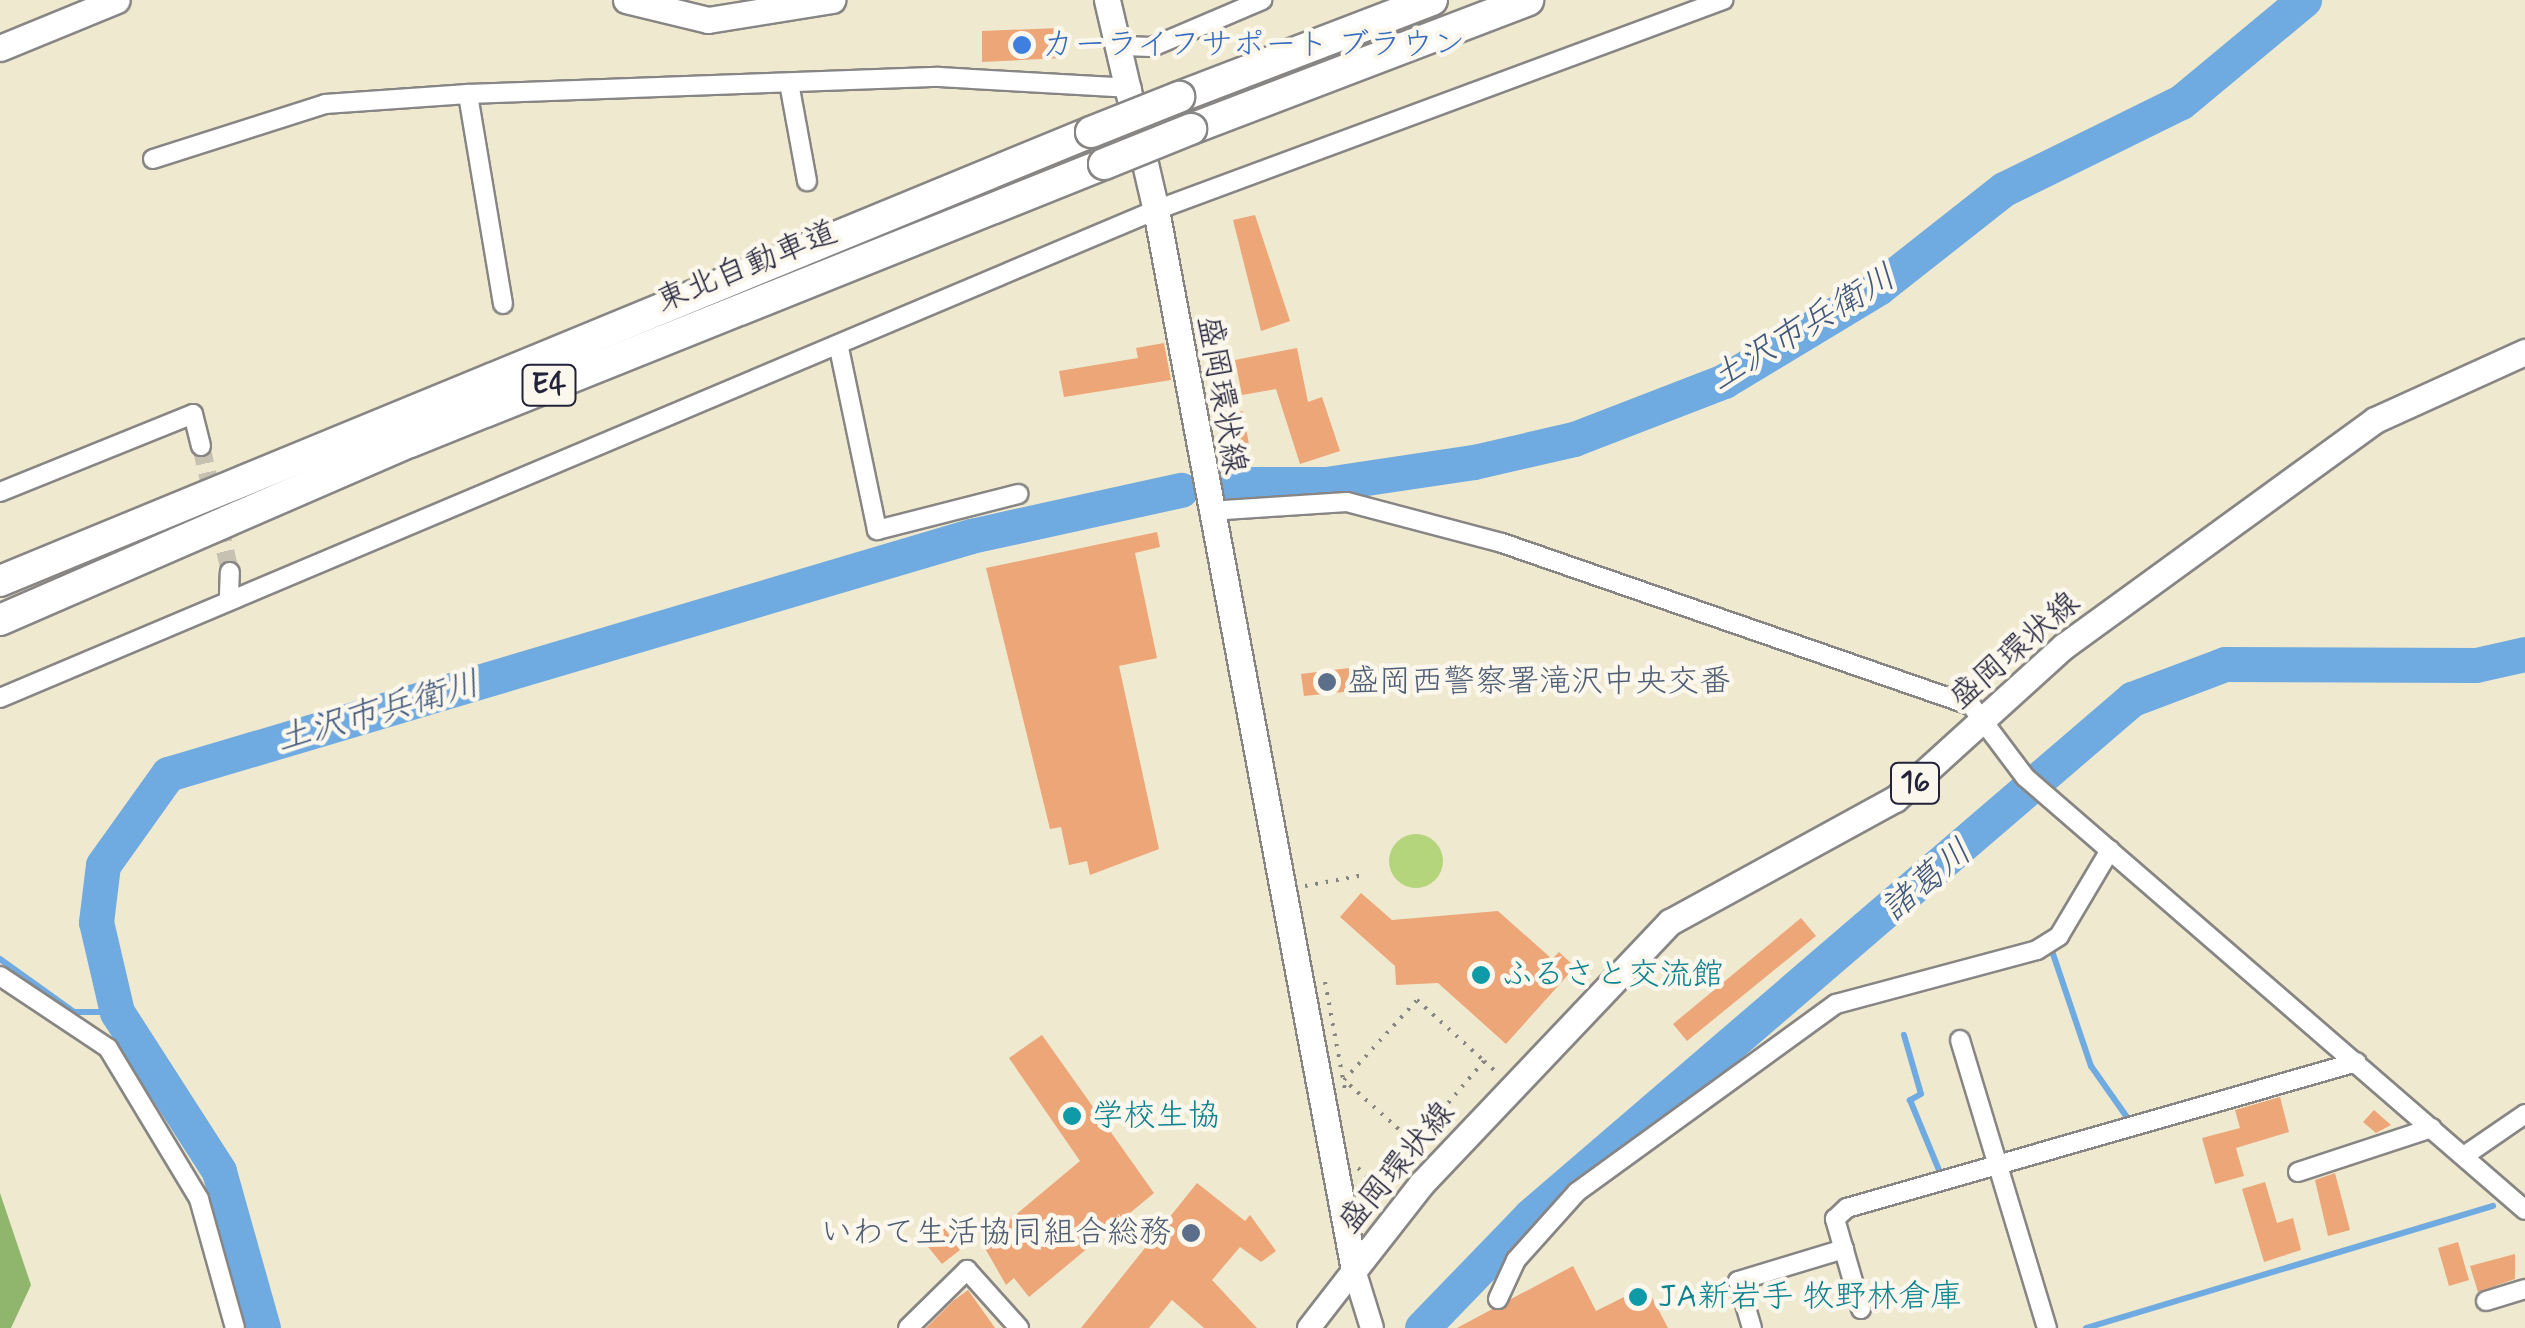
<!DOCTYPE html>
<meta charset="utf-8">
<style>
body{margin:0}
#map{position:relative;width:2525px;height:1328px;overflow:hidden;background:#efe9cf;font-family:Mynerve,"Klee One",sans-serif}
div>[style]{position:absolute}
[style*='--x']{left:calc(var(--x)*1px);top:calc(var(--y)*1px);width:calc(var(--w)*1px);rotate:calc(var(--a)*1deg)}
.green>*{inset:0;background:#b4d57c}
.round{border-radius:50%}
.forest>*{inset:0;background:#8fb66c}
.stream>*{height:6px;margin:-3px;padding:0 3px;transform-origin:3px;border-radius:3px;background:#6faae0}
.river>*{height:35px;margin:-17.5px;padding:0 17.5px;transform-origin:17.5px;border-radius:17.5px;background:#6faae0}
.building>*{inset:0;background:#eca678}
.street-tunnel>*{height:18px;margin-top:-9px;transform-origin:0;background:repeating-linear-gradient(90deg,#c6c1b1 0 18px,transparent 0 27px)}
.path>*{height:4px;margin-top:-2px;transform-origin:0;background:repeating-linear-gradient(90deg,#888685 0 2.5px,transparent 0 10.5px)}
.roads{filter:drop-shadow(2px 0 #888685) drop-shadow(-2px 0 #888685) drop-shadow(0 2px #888685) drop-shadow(0 -2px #888685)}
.street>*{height:18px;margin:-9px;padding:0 9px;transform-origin:9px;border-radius:9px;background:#fff}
.secondary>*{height:22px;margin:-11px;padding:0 11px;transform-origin:11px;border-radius:11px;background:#fff}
.primary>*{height:25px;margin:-12.5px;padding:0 12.5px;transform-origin:12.5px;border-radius:12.5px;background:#fff}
.highway>*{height:30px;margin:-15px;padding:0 15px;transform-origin:15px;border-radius:15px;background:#fff}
.bridges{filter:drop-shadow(2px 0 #888685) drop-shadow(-2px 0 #888685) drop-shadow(0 2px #888685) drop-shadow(0 -2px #888685)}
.highway-bridge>*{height:30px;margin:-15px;padding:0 15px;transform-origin:15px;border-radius:15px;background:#fff}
.dots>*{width:28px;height:28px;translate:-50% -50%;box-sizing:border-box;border:5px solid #fbf7ec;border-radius:50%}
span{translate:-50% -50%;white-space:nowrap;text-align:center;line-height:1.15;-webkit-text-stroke:9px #fbf7ec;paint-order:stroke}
.shield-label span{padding:2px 8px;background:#fbf7ec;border:2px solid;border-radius:8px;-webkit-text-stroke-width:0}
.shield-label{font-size:30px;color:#22223b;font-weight:700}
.shop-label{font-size:32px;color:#366cbe}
.left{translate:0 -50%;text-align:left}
.street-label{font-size:32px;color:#22223b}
.service-label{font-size:32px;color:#4e5e75}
.right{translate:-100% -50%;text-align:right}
.culture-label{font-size:32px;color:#0d838f}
.water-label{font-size:35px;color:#41587d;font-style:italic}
</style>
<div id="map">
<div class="green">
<i class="round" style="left:1389px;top:834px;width:54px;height:54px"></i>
</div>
<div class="forest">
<i style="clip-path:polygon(0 1193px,31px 1285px,11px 1328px,0 1328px)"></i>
</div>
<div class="stream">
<i style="--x:2050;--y:945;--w:128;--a:71.3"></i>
<i style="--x:2091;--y:1066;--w:70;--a:54.9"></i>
<i style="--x:0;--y:959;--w:91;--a:35.6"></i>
<i style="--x:74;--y:1012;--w:43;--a:0"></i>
<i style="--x:1904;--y:1035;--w:61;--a:73.9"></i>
<i style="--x:1921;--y:1094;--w:13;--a:151"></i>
<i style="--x:1910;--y:1100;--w:81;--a:67.5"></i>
<i style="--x:2086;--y:1328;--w:425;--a:-16.7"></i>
</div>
<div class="river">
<i style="--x:1232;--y:484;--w:94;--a:0"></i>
<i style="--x:1326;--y:484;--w:150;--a:-8.5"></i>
<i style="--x:1474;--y:462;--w:103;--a:-13"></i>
<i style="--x:1574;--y:439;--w:161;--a:-21.1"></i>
<i style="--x:1724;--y:381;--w:180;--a:-31.1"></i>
<i style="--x:1878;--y:288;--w:160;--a:-38.2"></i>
<i style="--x:2004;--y:189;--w:197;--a:-26.2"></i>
<i style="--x:2181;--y:102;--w:160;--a:-39.7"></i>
<i style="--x:263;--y:1328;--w:163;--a:-105.7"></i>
<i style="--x:219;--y:1171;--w:189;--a:-122.7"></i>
<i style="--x:117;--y:1012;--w:92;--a:-103.1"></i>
<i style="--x:96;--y:922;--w:57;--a:-83"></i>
<i style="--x:103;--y:865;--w:112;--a:-54.5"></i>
<i style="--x:168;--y:774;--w:838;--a:-16.51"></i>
<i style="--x:971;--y:536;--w:215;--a:-12.4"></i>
<i style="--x:1422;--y:1328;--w:156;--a:-46"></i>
<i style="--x:1530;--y:1216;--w:794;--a:-40.66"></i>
<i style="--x:2132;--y:699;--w:99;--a:-20.6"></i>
<i style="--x:2225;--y:664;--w:251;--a:0.2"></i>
<i style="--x:2476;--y:665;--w:50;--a:-12.7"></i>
</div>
<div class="building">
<i style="clip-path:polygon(1060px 28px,1062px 58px,982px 62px,982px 31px)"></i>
<i style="clip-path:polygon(1255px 215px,1290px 321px,1261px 331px,1233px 220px)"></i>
<i style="clip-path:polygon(1164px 343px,1171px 380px,1064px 397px,1059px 371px,1138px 358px,1136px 348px)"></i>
<i style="clip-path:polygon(1297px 348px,1308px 402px,1322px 397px,1340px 451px,1300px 464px,1276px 389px,1242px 395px,1235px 360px)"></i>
<i style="clip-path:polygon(1243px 411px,1249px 445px,1231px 448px,1225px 414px)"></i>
<i style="clip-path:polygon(1157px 532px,1160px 547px,1135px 553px,1157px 658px,1119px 666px,1159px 849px,1090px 875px,1087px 861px,1069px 865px,1061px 827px,1050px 829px,986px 568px)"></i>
<i style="clip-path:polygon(1349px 668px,1353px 691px,1304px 696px,1301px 674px)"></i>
<i style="clip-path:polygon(1361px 893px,1392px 920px,1498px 911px,1552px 959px,1559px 952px,1575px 967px,1506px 1044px,1438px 983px,1396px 985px,1395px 966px,1340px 917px)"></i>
<i style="clip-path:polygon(1801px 918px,1816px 936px,1687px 1041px,1673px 1024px)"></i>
<i style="clip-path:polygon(1042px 1035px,1154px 1193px,1029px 1297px,1014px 1278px,1006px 1285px,982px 1243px,1080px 1161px,1009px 1058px)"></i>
<i style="clip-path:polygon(2280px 1097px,2289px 1132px,2236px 1148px,2244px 1176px,2215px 1184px,2202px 1138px,2240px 1128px,2235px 1110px)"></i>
<i style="clip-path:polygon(2374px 1110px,2391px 1125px,2376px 1133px,2363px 1122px)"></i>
<i style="clip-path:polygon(2335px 1173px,2350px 1230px,2328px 1236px,2315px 1180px)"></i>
<i style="clip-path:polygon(2265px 1182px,2277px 1223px,2293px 1218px,2301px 1250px,2264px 1262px,2242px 1189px)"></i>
<i style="clip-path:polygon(1197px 1183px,1245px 1221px,1250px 1215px,1276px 1251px,1261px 1262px,1240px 1247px,1212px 1280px,1257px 1328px,1204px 1328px,1172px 1300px,1149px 1328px,1081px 1328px)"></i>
<i style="clip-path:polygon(940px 1222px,960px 1250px,942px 1264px,920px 1237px)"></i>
<i style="clip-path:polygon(2458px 1242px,2469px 1280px,2449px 1286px,2438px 1248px)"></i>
<i style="clip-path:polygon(2515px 1254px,2515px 1279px,2478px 1292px,2470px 1266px)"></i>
<i style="clip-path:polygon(1573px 1266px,1596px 1311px,1646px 1286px,1668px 1328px,1457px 1328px)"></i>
<i style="clip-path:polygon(968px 1290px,995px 1328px,926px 1328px,953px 1301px)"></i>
</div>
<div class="street-tunnel">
<i style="--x:201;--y:446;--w:129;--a:77"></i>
</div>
<div class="path">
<i style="--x:1305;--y:886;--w:60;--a:-10.6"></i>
<i style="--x:1325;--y:982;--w:115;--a:79.5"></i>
<i style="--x:1484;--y:1061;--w:108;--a:130.5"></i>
<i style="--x:1414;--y:1143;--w:94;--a:-138"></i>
<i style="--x:1344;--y:1080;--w:108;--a:-47.6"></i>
<i style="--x:1417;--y:1000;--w:91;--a:42.3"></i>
<i style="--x:1484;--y:1061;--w:15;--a:42"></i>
<i style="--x:1358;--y:1168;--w:23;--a:43"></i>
<i style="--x:1375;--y:1184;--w:17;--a:-3"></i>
</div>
<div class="roads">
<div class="street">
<i style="--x:1123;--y:46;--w:29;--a:2"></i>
<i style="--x:1152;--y:47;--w:120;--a:-23.1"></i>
<i style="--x:789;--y:83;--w:100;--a:79.6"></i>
<i style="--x:153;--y:159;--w:181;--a:-17.7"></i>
<i style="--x:325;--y:104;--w:143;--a:-4"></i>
<i style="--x:503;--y:304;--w:213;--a:-99.5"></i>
<i style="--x:468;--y:94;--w:471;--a:-2.1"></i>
<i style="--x:939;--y:77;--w:193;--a:3.3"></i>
<i style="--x:839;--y:348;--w:186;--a:78.2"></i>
<i style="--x:877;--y:530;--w:146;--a:-14.3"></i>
<i style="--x:0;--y:492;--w:208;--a:-22"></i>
<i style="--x:193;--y:414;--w:33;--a:76"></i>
<i style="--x:1209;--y:511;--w:138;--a:-3.7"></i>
<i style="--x:1347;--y:502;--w:160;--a:14.8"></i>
<i style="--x:1502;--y:543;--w:496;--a:19.1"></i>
<i style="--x:1971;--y:705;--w:90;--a:53.1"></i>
<i style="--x:2025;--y:777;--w:661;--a:40.89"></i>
<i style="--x:229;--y:595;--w:23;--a:-88"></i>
<i style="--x:0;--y:698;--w:1255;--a:-22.89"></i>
<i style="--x:1156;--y:210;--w:605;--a:-20.32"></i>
<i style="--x:0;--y:976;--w:130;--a:33.7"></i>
<i style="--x:108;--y:1048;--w:176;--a:58.9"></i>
<i style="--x:199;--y:1199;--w:134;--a:74.4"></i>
<i style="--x:1960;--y:1040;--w:301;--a:73.2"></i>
<i style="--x:2464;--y:1156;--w:74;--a:-34.5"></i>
<i style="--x:2298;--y:1172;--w:141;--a:-18.2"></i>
<i style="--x:1498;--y:1299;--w:43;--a:-65.2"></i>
<i style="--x:1516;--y:1260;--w:91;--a:-48.1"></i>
<i style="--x:1577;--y:1192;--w:320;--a:-36"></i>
<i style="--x:1836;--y:1004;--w:208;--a:-15"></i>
<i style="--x:2037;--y:950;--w:26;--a:-32"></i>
<i style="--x:2059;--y:936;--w:100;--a:-59.3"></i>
<i style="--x:2486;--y:1301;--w:41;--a:-17.1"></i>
<i style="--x:1861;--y:1309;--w:94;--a:-106.1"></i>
<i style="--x:1835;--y:1219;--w:16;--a:-43"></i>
<i style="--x:1847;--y:1208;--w:530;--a:-15.98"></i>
<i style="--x:908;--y:1328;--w:83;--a:-44.5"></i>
<i style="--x:967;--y:1270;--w:78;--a:48.1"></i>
<i style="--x:1752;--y:1328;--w:49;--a:-106.6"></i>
<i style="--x:1738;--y:1281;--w:111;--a:-16.8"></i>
</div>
<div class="secondary">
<i style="--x:1354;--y:1270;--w:61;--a:72.8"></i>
<i style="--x:1309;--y:1328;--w:73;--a:-52.2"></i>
</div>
<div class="primary">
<i style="--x:626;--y:0;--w:84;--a:13.7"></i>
<i style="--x:708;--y:20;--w:126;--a:-9.2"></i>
<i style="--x:1107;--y:0;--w:216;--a:76.9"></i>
<i style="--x:1156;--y:210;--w:1078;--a:79.42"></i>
<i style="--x:0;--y:48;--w:126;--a:-22.3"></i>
<i style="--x:1354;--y:1270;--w:110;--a:-52"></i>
<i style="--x:1422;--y:1183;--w:360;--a:-46.5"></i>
<i style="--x:1670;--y:922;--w:256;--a:-28.7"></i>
<i style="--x:1895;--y:799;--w:228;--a:-42.2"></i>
<i style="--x:2064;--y:646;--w:384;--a:-36"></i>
<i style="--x:2375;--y:420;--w:165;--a:-24.4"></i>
</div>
<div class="highway">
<i style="--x:1179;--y:97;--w:271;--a:-21"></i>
<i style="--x:1191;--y:129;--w:361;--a:-20.9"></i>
<i style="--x:0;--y:581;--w:1180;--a:-22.37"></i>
<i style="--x:0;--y:620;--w:447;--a:-23.5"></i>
<i style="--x:410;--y:442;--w:748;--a:-21.83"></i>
</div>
</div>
<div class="bridges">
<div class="highway-bridge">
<i style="--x:1091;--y:132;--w:95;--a:-21.7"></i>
<i style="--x:1104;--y:164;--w:94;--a:-21.9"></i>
</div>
</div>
<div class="dots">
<i style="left:1022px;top:45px;background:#3f7fe0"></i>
<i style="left:1327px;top:682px;background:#5c6f8a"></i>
<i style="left:1481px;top:975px;background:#0f9aa8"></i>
<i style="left:1072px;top:1116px;background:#0f9aa8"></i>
<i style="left:1191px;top:1233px;background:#5c6f8a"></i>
<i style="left:1638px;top:1297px;background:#0f9aa8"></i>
</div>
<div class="shield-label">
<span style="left:549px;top:385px">E4</span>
<span style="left:1915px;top:783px">16</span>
</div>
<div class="shop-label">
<span class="left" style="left:1042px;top:45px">カーライフサポート ブラウン</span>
</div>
<div class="street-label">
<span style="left:747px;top:267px;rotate:-22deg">東北自動車道</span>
<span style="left:1221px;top:395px;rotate:80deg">盛岡環状線</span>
<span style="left:2015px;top:651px;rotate:-41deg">盛岡環状線</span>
<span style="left:1397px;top:1168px;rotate:-50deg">盛岡環状線</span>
</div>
<div class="service-label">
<span class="left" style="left:1347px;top:682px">盛岡西警察署滝沢中央交番</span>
<span class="right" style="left:1171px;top:1233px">いわて生活協同組合総務</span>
</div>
<div class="culture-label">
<span class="left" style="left:1501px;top:975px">ふるさと交流館</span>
<span class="left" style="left:1092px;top:1116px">学校生協</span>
<span class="left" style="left:1658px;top:1297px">JA新岩手 牧野林倉庫</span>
</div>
<div class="water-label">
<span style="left:1803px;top:328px;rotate:-31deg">土沢市兵衛川</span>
<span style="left:378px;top:712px;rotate:-16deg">土沢市兵衛川</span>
<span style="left:1927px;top:881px;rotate:-40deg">諸葛川</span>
</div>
</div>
